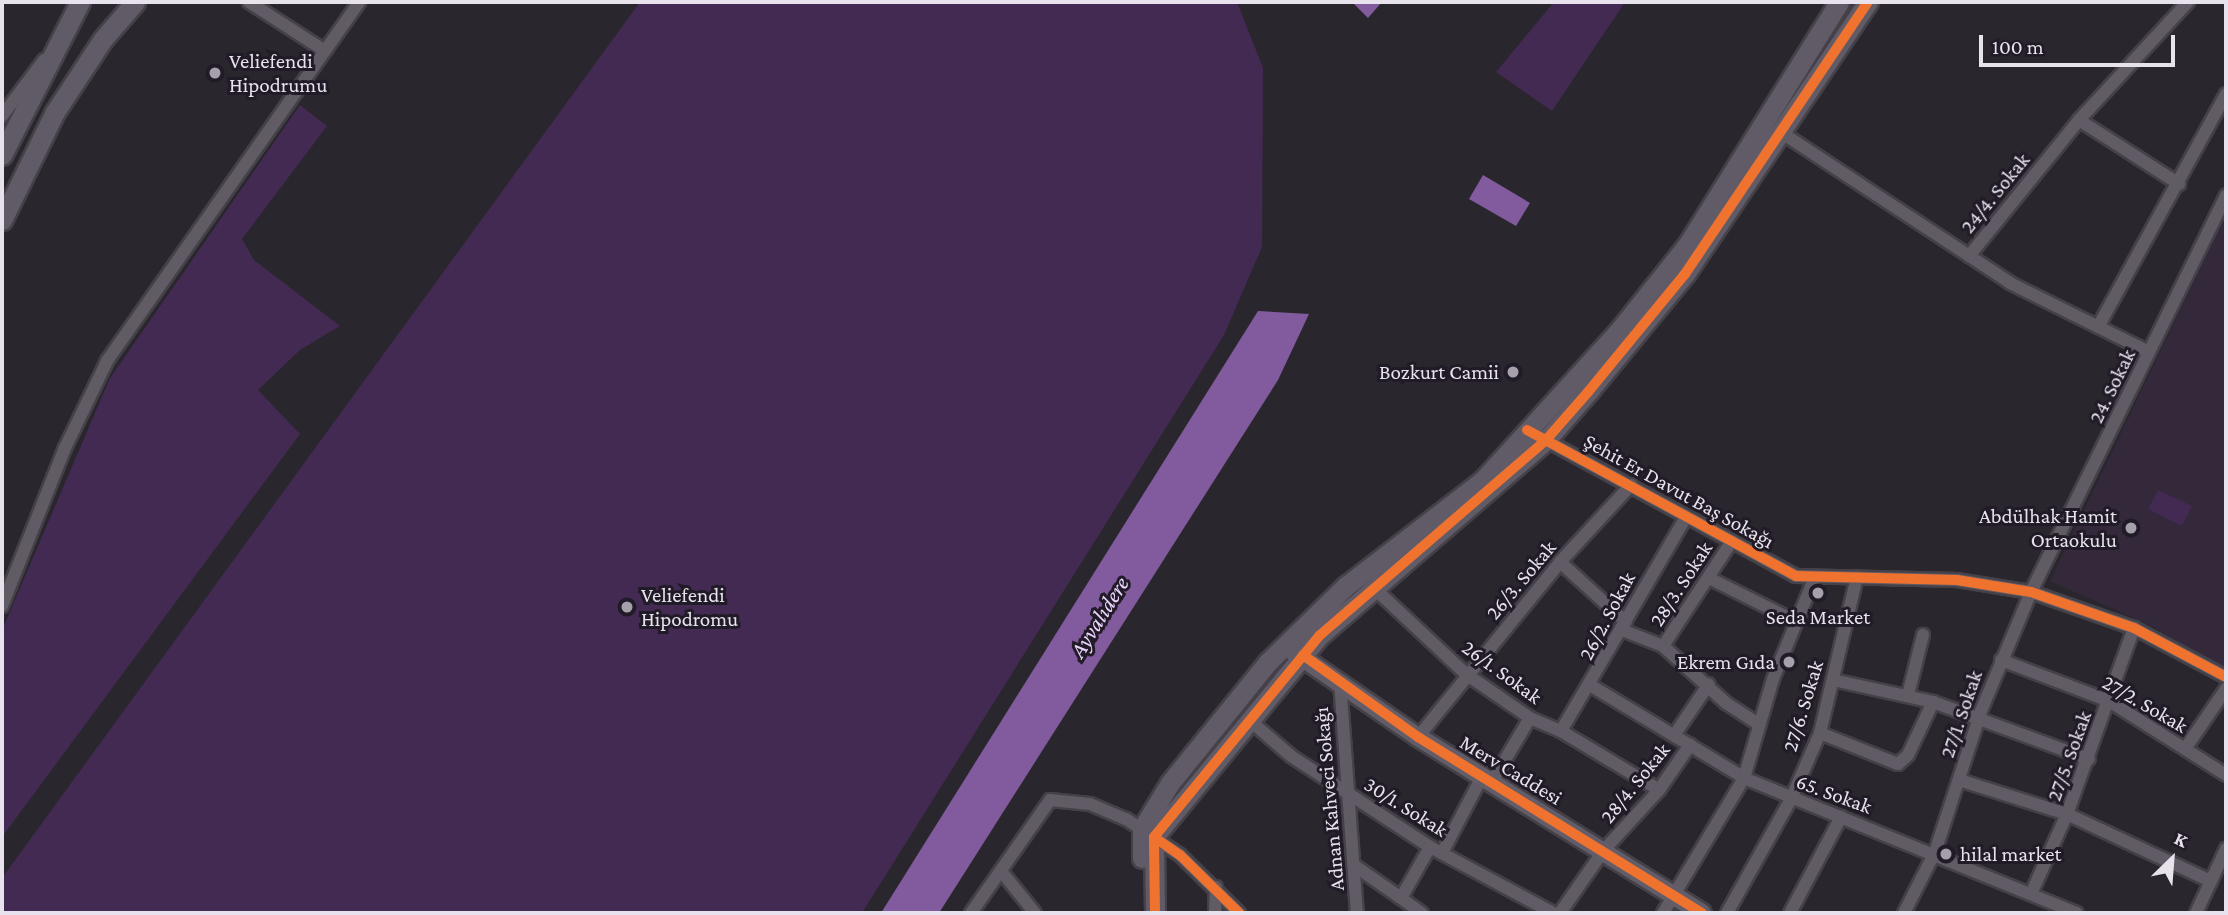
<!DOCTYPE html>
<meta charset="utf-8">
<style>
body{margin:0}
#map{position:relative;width:2228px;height:915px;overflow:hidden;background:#2a262e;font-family:"Crimson Pro",serif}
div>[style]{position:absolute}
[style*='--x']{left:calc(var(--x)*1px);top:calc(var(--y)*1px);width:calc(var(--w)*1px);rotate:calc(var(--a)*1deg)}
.built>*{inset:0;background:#34293b}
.green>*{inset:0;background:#422a53}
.water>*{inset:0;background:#815b9d}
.roads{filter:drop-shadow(2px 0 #444148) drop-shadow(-2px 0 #444148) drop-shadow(0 2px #444148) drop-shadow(0 -2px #444148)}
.minor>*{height:12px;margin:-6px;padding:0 6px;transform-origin:6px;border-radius:6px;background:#605b65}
.secondary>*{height:18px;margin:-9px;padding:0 9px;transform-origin:9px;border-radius:9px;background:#635d69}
.primary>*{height:19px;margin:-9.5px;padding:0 9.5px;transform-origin:9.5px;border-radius:9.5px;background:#615b68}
.cycleway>*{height:10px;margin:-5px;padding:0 5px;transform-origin:5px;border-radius:5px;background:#ef722f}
.dots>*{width:19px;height:19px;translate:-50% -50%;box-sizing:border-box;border:4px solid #211a27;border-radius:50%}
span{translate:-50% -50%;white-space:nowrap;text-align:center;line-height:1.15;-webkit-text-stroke:6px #211a27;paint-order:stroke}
.poi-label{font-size:21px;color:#e7e2eb}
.left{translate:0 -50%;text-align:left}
.right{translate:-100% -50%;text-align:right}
.street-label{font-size:21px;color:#e7e2eb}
.water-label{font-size:23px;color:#ead5fd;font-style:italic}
.frame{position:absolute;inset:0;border:4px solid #e7e2eb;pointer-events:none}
.north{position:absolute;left:2137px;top:824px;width:70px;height:70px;-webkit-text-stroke:5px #211a27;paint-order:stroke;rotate:25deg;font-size:19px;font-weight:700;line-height:28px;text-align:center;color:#e7e2eb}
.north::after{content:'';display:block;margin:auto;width:24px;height:32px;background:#e7e2eb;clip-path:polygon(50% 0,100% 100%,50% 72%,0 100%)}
.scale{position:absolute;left:1979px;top:35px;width:196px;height:32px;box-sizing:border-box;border:4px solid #e7e2eb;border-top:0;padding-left:9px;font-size:21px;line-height:24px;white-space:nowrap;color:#e7e2eb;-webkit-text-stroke:5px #211a27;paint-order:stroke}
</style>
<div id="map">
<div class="built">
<i style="clip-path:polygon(2226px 215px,2226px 670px,2150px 625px,2050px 581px)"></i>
</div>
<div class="green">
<i style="clip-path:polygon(640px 2px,1237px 2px,1263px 68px,1262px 247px,1224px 335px,862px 913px,2px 913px,2px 878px)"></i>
<i style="clip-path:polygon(1554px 2px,1625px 2px,1552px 111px,1496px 72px)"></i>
<i style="clip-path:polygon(300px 105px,327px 126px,242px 239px,254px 260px,340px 326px,300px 350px,258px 390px,300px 434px,2px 837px,2px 630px,110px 378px)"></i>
<i style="clip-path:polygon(2158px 490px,2192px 506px,2182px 526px,2148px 509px)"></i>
</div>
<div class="water">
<i style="clip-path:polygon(1352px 2px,1382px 2px,1368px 18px)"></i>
<i style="clip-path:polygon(1483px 175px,1530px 203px,1516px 226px,1469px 199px)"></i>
<i style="clip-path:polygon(1258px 311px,1309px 314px,1278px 380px,939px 913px,881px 913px)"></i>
</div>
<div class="roads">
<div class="minor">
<i style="--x:249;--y:2;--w:90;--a:32.8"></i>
<i style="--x:2;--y:116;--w:70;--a:-53.1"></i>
<i style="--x:2079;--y:120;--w:119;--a:32.6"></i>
<i style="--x:1779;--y:131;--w:277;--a:33.3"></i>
<i style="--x:2010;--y:283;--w:155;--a:26.4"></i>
<i style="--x:1969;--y:256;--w:175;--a:-51"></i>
<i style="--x:2079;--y:120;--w:161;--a:-47.3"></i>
<i style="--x:2098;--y:327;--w:266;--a:-61.2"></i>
<i style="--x:1540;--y:437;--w:291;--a:28.5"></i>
<i style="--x:1796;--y:576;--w:161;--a:1.4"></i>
<i style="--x:1957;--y:580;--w:75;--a:9.2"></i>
<i style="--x:2031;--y:592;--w:109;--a:19.3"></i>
<i style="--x:2134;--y:628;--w:104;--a:28"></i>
<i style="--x:1560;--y:562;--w:89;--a:42.3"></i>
<i style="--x:1709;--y:578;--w:98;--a:26.6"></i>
<i style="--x:1374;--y:588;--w:126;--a:43.1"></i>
<i style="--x:1466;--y:674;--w:78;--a:34.5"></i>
<i style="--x:1530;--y:718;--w:34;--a:23"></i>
<i style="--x:1561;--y:731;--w:114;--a:31"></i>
<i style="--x:2;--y:606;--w:170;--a:-68.3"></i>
<i style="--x:65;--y:448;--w:97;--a:-64.2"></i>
<i style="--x:107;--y:361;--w:439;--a:-54.9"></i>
<i style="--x:1622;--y:630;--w:44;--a:21.3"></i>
<i style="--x:1663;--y:646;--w:85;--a:42.1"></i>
<i style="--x:1726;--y:703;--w:40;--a:32.9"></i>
<i style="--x:1663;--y:646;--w:122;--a:-56.7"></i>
<i style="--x:2001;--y:660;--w:116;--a:20.8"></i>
<i style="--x:2109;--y:701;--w:138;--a:32.3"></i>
<i style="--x:1833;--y:680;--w:102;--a:12.4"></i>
<i style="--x:1933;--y:702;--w:166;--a:20.1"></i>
<i style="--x:1340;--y:682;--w:232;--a:85.8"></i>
<i style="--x:1590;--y:685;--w:180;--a:31.1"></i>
<i style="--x:1744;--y:778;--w:359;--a:22.1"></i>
<i style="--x:1908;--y:695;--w:62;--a:-76"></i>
<i style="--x:1248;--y:719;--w:57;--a:40.7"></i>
<i style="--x:1291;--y:756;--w:166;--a:33.2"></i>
<i style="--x:1430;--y:847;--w:140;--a:28.2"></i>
<i style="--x:1561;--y:731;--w:248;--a:-59.7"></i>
<i style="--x:1820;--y:733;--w:84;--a:21.7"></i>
<i style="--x:1898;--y:764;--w:13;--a:-42"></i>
<i style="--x:1908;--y:755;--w:59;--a:-64.7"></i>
<i style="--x:1675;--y:734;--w:60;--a:-55.8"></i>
<i style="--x:1418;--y:737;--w:225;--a:-50.9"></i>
<i style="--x:1560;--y:562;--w:105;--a:-47.3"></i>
<i style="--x:2185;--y:749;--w:73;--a:-55.7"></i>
<i style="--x:1493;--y:780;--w:72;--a:-59.2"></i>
<i style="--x:1959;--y:780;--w:113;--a:17.5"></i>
<i style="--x:2067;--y:814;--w:159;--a:25"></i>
<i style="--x:1442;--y:853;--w:88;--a:-62.3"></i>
<i style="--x:1355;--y:866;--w:56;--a:34.8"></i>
<i style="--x:1401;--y:898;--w:59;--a:-60.4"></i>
<i style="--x:1001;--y:871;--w:54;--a:51"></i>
<i style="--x:2031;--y:894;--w:88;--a:-65.8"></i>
<i style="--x:2067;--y:814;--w:198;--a:-70.2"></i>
<i style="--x:1401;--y:898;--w:26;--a:36"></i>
<i style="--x:971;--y:913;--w:138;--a:-55"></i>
<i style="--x:1050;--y:800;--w:40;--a:5.7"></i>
<i style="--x:1090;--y:804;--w:39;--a:23"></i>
<i style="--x:1126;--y:819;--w:65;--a:33.7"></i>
<i style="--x:1180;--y:855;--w:83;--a:44.5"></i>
<i style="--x:1215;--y:913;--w:26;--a:-88"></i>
<i style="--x:1560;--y:913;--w:77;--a:-55.1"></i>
<i style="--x:1604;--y:850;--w:81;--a:-47.5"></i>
<i style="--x:1659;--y:790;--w:55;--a:-55.4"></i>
<i style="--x:1663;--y:913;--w:157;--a:-59"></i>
<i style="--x:1744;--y:778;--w:103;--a:-73.7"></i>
<i style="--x:1773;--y:679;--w:110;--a:-67.6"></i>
<i style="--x:1727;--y:913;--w:131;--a:-60.7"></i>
<i style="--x:1791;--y:799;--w:72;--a:-66.3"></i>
<i style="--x:1820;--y:733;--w:160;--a:-76.7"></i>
<i style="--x:1790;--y:913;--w:109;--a:-62"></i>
<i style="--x:1904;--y:913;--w:68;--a:-63.1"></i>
<i style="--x:1935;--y:852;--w:148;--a:-71.9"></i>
<i style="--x:1981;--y:711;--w:129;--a:-67.2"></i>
<i style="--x:2031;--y:592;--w:442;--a:-63.8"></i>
<i style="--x:2196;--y:913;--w:71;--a:-64.9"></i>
</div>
<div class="secondary">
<i style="--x:1290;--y:649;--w:155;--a:34.5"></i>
<i style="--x:1418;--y:737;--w:334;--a:31.8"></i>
</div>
<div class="primary">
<i style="--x:2;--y:155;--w:172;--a:-63"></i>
<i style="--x:2;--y:220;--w:120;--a:-63.9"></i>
<i style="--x:55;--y:112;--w:87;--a:-56.7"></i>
<i style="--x:103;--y:39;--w:49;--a:-49.1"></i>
<i style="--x:1142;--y:858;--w:29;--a:-90"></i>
<i style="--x:1142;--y:829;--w:54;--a:-58.7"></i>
<i style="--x:1170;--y:783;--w:156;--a:-51"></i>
<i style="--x:1268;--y:662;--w:109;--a:-44.3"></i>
<i style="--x:1346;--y:586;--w:173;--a:-37.7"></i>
<i style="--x:1483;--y:480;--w:207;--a:-47.7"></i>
<i style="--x:1622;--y:327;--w:106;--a:-51.5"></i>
<i style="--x:1688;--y:244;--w:285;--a:-58"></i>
<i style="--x:1155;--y:913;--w:76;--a:-90.8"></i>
<i style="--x:1154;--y:837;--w:260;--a:-50.6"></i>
<i style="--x:1319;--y:636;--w:300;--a:-40.8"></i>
<i style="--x:1546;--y:440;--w:64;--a:-48.8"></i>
<i style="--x:1588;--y:392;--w:153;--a:-50.6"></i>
<i style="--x:1685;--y:274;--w:328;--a:-56.1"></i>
</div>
</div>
<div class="cycleway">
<i style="--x:1527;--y:430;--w:306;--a:28.5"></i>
<i style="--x:1796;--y:576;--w:161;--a:1.4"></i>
<i style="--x:1957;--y:580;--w:75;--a:9.2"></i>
<i style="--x:2031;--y:592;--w:109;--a:19.3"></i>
<i style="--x:2134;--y:628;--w:104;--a:28"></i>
<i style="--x:1303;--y:655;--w:141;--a:35.5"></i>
<i style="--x:1418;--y:737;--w:334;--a:31.8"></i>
<i style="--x:1154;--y:837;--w:32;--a:35"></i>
<i style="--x:1180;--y:855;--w:83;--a:44.5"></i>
<i style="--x:1155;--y:913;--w:76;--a:-90.8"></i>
<i style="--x:1154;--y:837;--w:260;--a:-50.6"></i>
<i style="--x:1319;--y:636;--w:300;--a:-40.8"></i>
<i style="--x:1546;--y:440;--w:64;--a:-48.8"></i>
<i style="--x:1588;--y:392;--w:153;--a:-50.6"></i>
<i style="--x:1685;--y:274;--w:328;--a:-56.1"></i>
</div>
<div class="dots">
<i style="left:215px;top:73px;background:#a5a0a9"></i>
<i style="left:1513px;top:372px;background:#a5a0a9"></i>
<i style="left:2131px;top:528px;background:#a5a0a9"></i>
<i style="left:1818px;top:593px;background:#a5a0a9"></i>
<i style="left:627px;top:607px;background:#a5a0a9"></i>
<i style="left:1789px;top:662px;background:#a5a0a9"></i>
<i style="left:1946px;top:854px;background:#a5a0a9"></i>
</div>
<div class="poi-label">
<span class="left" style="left:229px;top:73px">Veliefendi<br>Hipodrumu</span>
<span class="right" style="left:1499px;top:372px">Bozkurt Camii</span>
<span class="right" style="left:2117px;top:528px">Abdülhak Hamit<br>Ortaokulu</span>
<span class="left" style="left:641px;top:607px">Veliefendi<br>Hipodromu</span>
<span style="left:1818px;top:617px">Seda Market</span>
<span class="right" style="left:1775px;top:662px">Ekrem Gıda</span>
<span class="left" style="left:1960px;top:854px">hilal market</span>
</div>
<div class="street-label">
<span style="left:1995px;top:193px;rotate:-51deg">24/4. Sokak</span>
<span style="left:2112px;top:386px;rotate:-64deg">24. Sokak</span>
<span style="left:1679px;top:491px;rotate:29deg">Şehit Er Davut Baş Sokağı</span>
<span style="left:1521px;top:580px;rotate:-50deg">26/3. Sokak</span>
<span style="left:1681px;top:584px;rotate:-57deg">28/3. Sokak</span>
<span style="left:1607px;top:616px;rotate:-62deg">26/2. Sokak</span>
<span style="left:1502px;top:672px;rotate:36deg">26/1. Sokak</span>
<span style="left:2145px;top:704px;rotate:30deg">27/2. Sokak</span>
<span style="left:1803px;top:706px;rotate:-73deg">27/6. Sokak</span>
<span style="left:1961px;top:714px;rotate:-71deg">27/1. Sokak</span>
<span style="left:2069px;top:756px;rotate:-70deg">27/5. Sokak</span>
<span style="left:1511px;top:770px;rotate:31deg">Merv Caddesi</span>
<span style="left:1635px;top:783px;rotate:-51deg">28/4. Sokak</span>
<span style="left:1834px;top:794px;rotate:20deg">65. Sokak</span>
<span style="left:1329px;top:799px;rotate:-95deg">Adnan Kahveci Sokağı</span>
<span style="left:1406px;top:807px;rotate:32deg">30/1. Sokak</span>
</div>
<div class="water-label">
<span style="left:1099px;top:617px;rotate:-58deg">Ayvalıdere</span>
</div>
<div class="frame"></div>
<div class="north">K</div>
<div class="scale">100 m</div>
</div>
